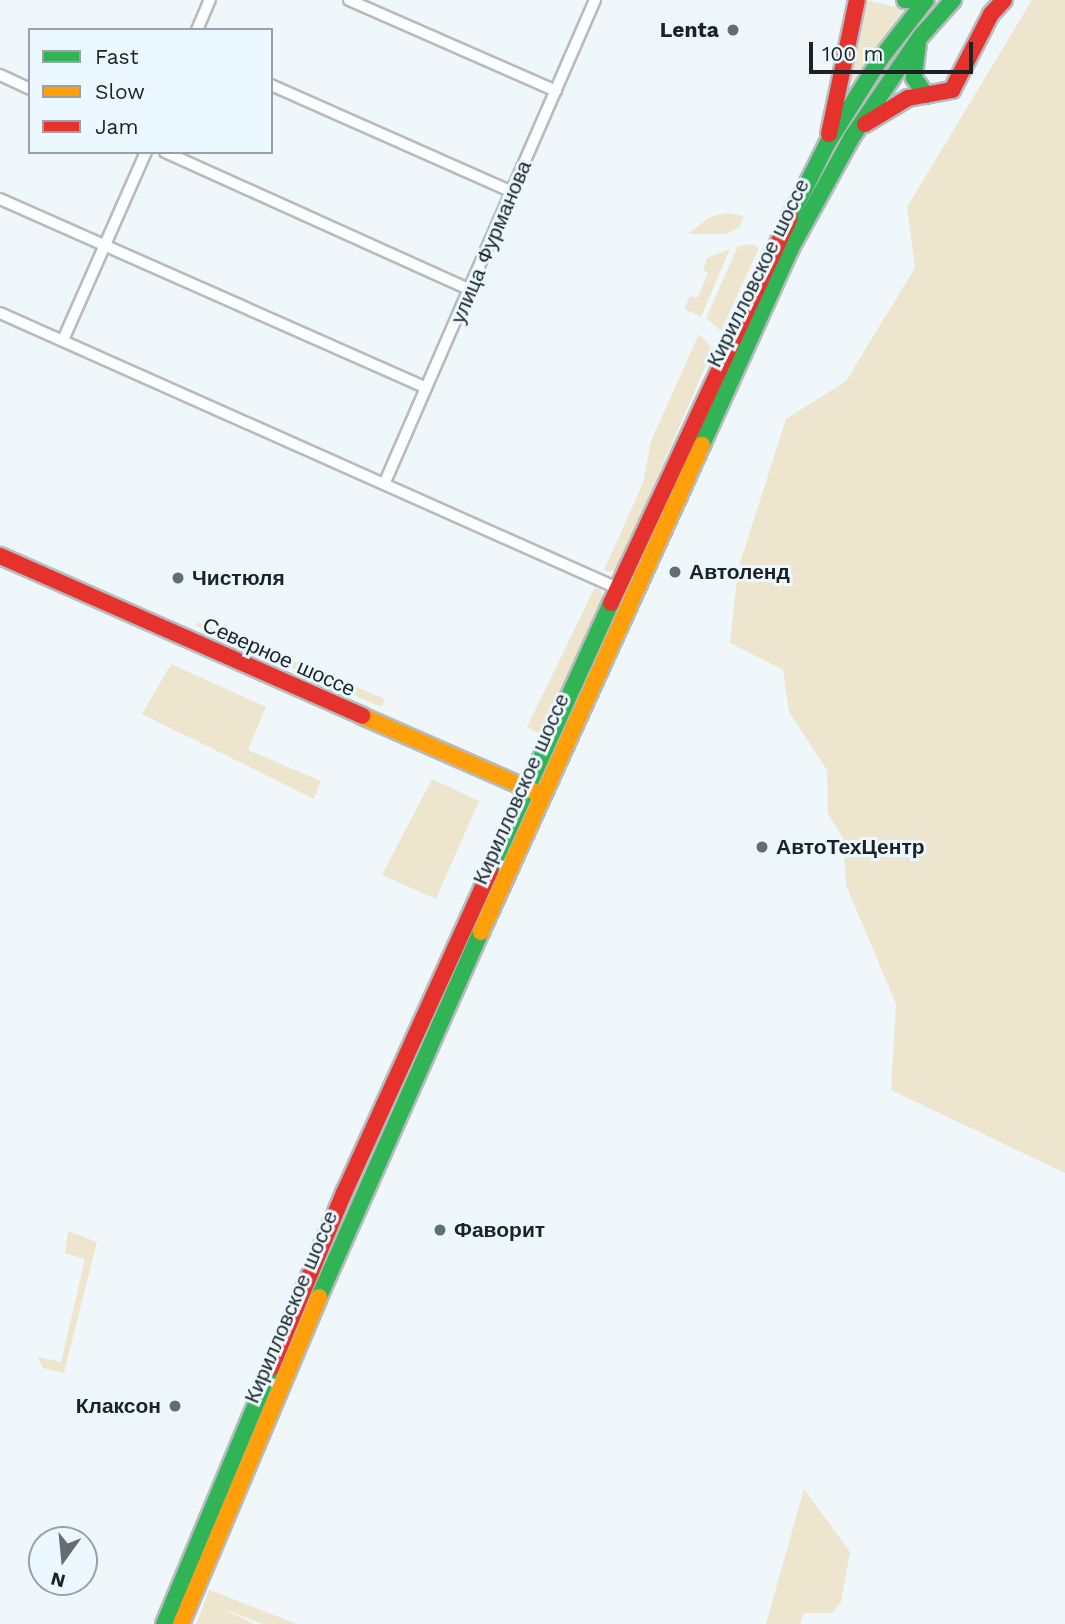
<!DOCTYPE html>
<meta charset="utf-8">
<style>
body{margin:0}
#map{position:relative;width:1065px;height:1624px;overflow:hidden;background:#f0f7fa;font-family:"Work Sans",sans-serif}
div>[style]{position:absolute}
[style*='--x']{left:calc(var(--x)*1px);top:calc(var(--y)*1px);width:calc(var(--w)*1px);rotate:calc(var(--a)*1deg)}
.green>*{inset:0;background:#eee5cf}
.roads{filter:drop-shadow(2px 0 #b5bbbe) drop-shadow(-2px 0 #b5bbbe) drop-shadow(0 2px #b5bbbe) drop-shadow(0 -2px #b5bbbe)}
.street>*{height:10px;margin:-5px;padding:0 5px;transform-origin:5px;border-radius:5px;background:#fdfefe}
.fast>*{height:16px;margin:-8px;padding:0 8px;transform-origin:8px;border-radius:8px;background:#30b455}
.slow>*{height:16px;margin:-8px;padding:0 8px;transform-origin:8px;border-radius:8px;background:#ff9f0a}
.jam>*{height:16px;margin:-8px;padding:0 8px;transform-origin:8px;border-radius:8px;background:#e5322d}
.dots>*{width:19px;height:19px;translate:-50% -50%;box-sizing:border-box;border:4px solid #ebf8ff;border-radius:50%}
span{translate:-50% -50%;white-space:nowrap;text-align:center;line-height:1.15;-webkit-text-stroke:6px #ebf8ff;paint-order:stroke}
.poi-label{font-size:21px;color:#1c2225;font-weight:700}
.right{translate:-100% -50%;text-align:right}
.left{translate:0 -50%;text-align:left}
.street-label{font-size:21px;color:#1c2225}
.legend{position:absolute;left:28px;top:28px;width:245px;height:126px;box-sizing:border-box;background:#ebf8ff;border:2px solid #98a2a8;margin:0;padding:9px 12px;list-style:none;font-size:21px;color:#1c2225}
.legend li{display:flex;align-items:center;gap:14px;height:35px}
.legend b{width:35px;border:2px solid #98a2a8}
.north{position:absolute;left:28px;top:1526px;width:70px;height:70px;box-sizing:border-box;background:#ebf8ff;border:2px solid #98a2a8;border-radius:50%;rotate:195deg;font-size:19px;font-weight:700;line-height:28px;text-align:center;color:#1c2225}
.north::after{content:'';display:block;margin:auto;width:24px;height:32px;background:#666d70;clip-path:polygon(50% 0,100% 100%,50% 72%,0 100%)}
.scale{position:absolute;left:809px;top:42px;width:164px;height:32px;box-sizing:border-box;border:4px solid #1c2225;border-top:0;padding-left:9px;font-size:21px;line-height:24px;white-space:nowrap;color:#1c2225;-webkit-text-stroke:5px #ebf8ff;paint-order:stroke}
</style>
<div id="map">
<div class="green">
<i style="clip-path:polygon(865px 0,904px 9px,843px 94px)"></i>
<i style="clip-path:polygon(1032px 0,1065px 0,1065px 1173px,891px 1090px,896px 1004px,846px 885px,843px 838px,828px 814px,827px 770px,789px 712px,783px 670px,730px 643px,738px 569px,786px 419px,846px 381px,915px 268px,907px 207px)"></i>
<i style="clip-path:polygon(726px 213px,744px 216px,739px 228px,725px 234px,688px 234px,710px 217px)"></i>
<i style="clip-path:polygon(751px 244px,759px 248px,721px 331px,706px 318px,738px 246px)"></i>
<i style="clip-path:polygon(730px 249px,701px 317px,684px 309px,690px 296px,697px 298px,708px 273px,703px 270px,707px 258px)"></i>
<i style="clip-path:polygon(699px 334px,713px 349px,617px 569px,609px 572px,604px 570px,643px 483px,651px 441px)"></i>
<i style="clip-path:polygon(595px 587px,601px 590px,603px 600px,541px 734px,527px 727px)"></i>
<i style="clip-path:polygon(198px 622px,385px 699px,381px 707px,196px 626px)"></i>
<i style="clip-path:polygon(171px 664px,266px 707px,248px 750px,321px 781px,314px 799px,142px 714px)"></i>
<i style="clip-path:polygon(432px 779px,479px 801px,436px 899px,382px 875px)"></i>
<i style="clip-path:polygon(68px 1231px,97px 1242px,64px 1373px,43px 1368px,37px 1357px,61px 1362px,85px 1259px,65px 1253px)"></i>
<i style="clip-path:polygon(804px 1489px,850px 1552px,841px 1602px,832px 1613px,804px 1613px,800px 1624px,766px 1624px)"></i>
<i style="clip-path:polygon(209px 1590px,210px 1590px,297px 1624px,263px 1624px,221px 1608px,254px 1624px,196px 1624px)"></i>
</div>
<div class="roads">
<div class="street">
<i style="--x:349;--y:0;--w:226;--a:23.7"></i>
<i style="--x:197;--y:30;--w:33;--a:-67"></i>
<i style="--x:0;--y:75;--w:33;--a:25"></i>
<i style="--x:271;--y:85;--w:264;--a:23.9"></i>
<i style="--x:165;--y:152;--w:336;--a:24.3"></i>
<i style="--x:0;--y:199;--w:466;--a:23.9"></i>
<i style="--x:0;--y:313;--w:676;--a:24.02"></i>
<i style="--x:63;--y:340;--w:206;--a:-66.2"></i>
<i style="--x:385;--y:482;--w:526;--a:-66.46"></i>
</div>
<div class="fast">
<i style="--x:905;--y:0;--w:4;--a:0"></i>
<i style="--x:918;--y:43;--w:35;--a:97"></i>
<i style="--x:914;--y:78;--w:21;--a:55"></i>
<i style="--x:790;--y:218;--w:83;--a:-63.4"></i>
<i style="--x:827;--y:144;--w:102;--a:-57.9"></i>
<i style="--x:881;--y:58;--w:73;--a:-52.2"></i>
<i style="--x:702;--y:445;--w:216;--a:-65.7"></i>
<i style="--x:791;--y:248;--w:127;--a:-61.2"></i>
<i style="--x:852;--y:137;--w:121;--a:-55.8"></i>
<i style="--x:920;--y:37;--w:50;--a:-48.3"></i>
<i style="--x:490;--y:871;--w:294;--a:-65.7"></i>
<i style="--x:319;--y:1297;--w:399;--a:-66.1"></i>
<i style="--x:164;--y:1624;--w:277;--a:-67.3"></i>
</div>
<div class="slow">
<i style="--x:362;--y:716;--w:191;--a:23.7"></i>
<i style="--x:481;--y:932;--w:535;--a:-65.59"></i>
<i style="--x:181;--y:1624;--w:355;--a:-67.1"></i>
</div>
<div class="jam">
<i style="--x:865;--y:124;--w:50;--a:-31.2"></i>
<i style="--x:908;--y:98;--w:45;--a:-10.3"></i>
<i style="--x:952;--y:90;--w:85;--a:-62.8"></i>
<i style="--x:991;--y:14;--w:19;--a:-47"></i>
<i style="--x:829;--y:134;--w:137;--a:-78.2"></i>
<i style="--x:0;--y:556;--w:396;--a:23.8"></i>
<i style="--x:611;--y:603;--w:425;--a:-65.1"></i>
<i style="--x:271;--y:1368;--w:190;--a:-67.4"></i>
<i style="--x:344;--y:1193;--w:354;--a:-65.6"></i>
</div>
</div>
<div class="dots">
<i style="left:733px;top:30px;background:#666d70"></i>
<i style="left:675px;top:572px;background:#666d70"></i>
<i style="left:178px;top:578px;background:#666d70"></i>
<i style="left:762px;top:847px;background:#666d70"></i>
<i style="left:440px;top:1230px;background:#666d70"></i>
<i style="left:175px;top:1406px;background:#666d70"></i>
</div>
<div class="poi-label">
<span class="right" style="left:719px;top:30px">Lenta</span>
<span class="left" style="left:689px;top:572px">Автоленд</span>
<span class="left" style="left:192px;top:578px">Чистюля</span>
<span class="left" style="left:776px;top:847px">АвтоТехЦентр</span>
<span class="left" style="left:454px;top:1230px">Фаворит</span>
<span class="right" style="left:161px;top:1406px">Клаксон</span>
</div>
<div class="street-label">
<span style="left:491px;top:242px;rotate:-67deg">улица Фурманова</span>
<span style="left:758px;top:273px;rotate:-64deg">Кирилловское шоссе</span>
<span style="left:279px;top:657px;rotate:24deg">Северное шоссе</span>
<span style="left:521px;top:789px;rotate:-66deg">Кирилловское шоссе</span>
<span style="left:291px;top:1307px;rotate:-67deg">Кирилловское шоссе</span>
</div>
<ul class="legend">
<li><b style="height:9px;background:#30b455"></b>Fast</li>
<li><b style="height:9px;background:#ff9f0a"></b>Slow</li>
<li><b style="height:9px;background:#e5322d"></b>Jam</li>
</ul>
<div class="north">N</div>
<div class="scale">100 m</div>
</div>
